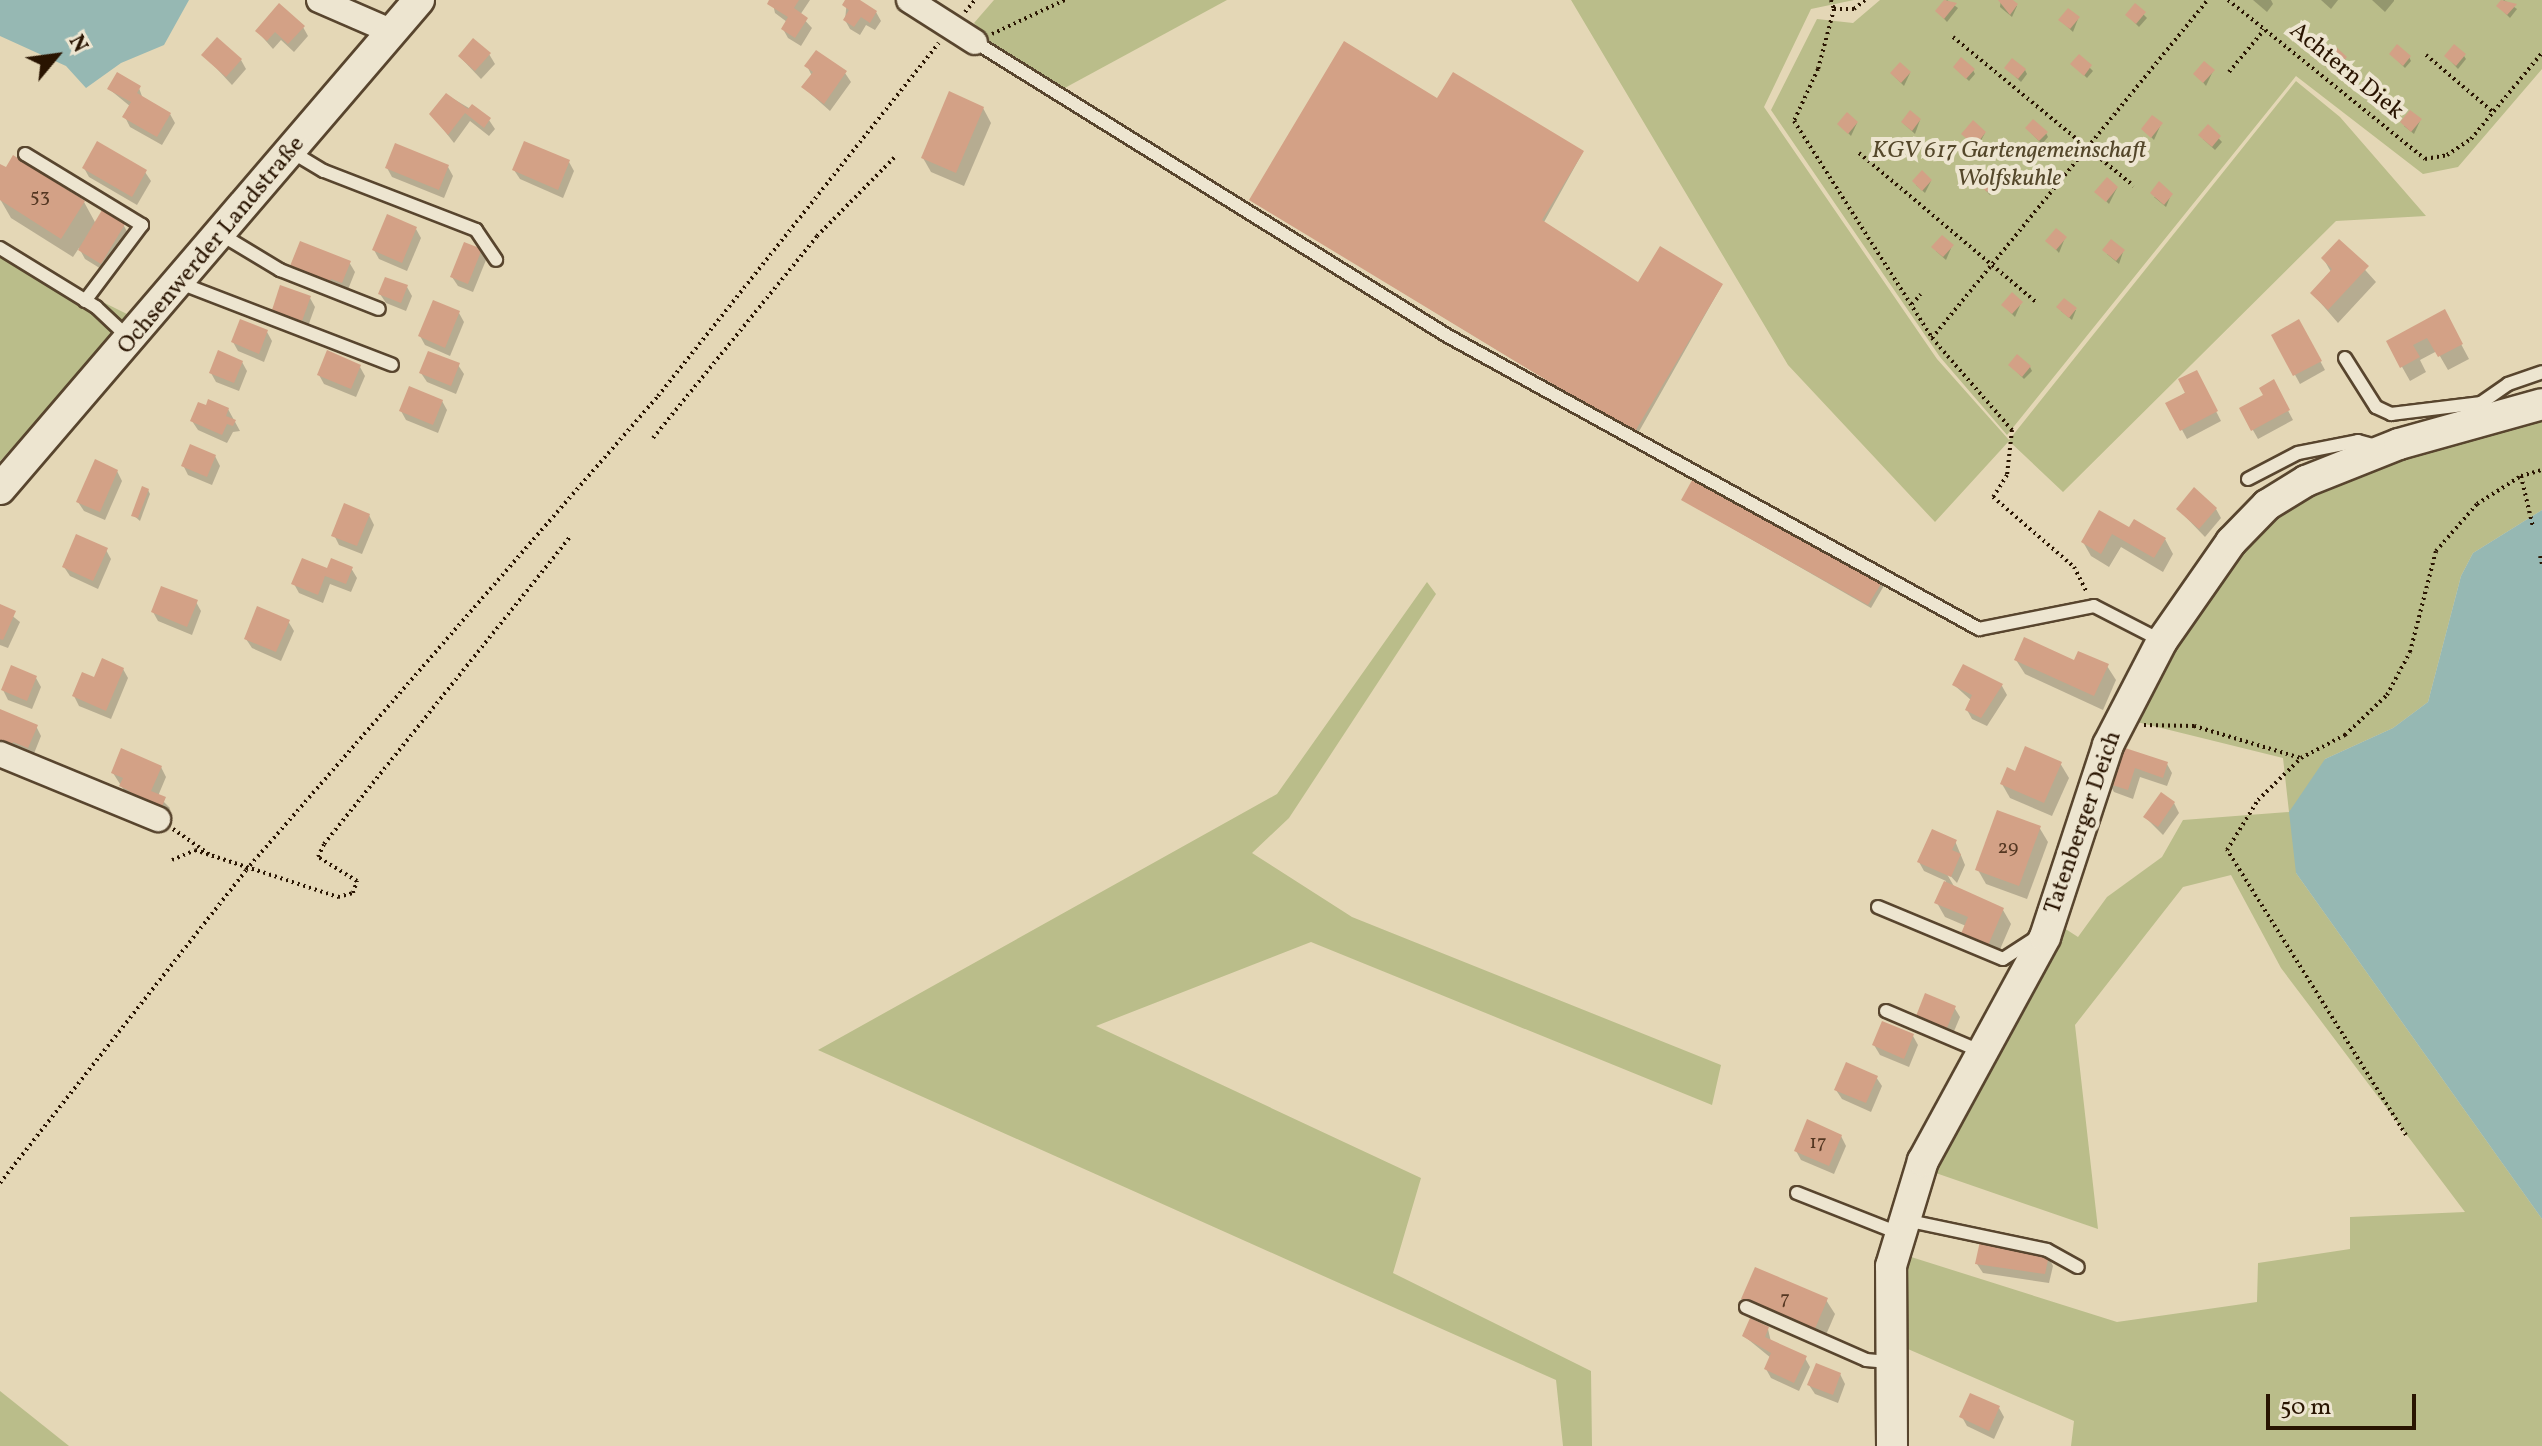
<!DOCTYPE html>
<meta charset="utf-8">
<style>
body{margin:0}
#map{position:relative;width:2542px;height:1446px;overflow:hidden;background:#e4d7b6;font-family:Vollkorn,serif}
div>[style]{position:absolute}
[style*='--x']{left:calc(var(--x)*1px);top:calc(var(--y)*1px);width:calc(var(--w)*1px);rotate:calc(var(--a)*1deg)}
.green>*{inset:0;background:#babd8a}
.water>*{inset:0;background:#96b8b3}
.shadow>*{inset:0;background:#0003}
.building>*{inset:0;background:#d3a186}
.path>*{height:4px;margin-top:-2px;transform-origin:0;background:repeating-linear-gradient(90deg,#291401 0 2px,transparent 0 6px)}
.roads{filter:drop-shadow(2px 0 #58452e) drop-shadow(-2px 0 #58452e) drop-shadow(0 2px #58452e) drop-shadow(0 -2px #58452e)}
.service>*{height:12px;margin:-6px;padding:0 6px;transform-origin:6px;border-radius:6px;background:#ede5d0}
.minor>*{height:24px;margin:-12px;padding:0 12px;transform-origin:12px;border-radius:12px;background:#ede5d0}
.tertiary>*{height:30px;margin:-15px;padding:0 15px;transform-origin:15px;border-radius:15px;background:#ede5d0}
span{translate:-50% -50%;white-space:nowrap;text-align:center;line-height:1.15;-webkit-text-stroke:8px #ede5d0;paint-order:stroke}
.number-label{font-size:20px;color:#543722}
.number-label span{-webkit-text-stroke-width:0}
.street-label{font-size:24px;color:#291401}
.park-label{font-size:24px;color:#54472a;font-style:italic}
.north{position:absolute;left:16px;top:16px;width:80px;height:80px;-webkit-text-stroke:6px #ede5d0;paint-order:stroke;rotate:61deg;font-size:22px;font-weight:700;line-height:32px;text-align:center;color:#291401}
.north::after{content:'';display:block;margin:auto;width:28px;height:36px;background:#291401;clip-path:polygon(50% 0,100% 100%,50% 72%,0 100%)}
.scale{position:absolute;left:2266px;top:1394px;width:150px;height:36px;box-sizing:border-box;border:4px solid #291401;border-top:0;padding-left:10px;font-size:24px;line-height:28px;white-space:nowrap;color:#291401;-webkit-text-stroke:6px #ede5d0;paint-order:stroke}
</style>
<div id="map">
<div class="green">
<i style="clip-path:polygon(994px 0,1227px 0,1061px 90px,996px 48px,974px 23px)"></i>
<i style="clip-path:polygon(1571px 0,1854px 0,1811px 9px,1764px 107px,1937px 359px,2009px 440px,2296px 81px,2340px 117px,2426px 216px,2336px 221px,2063px 492px,2009px 441px,1935px 522px,1788px 365px)"></i>
<i style="clip-path:polygon(1880px 0,2542px 0,2542px 69px,2458px 167px,2423px 174px,2296px 76px,2007px 435px,1940px 357px,1771px 110px,1817px 19px,1853px 23px)"></i>
<i style="clip-path:polygon(0 251px,133px 317px,0 461px)"></i>
<i style="clip-path:polygon(2542px 416px,2542px 510px,2473px 553px,2461px 576px,2428px 702px,2393px 728px,2325px 759px,2296px 873px,2542px 1219px,2542px 1446px,2071px 1446px,2074px 1421px,1901px 1346px,1908px 1256px,2117px 1322px,2257px 1302px,2258px 1263px,2350px 1249px,2350px 1217px,2465px 1212px,2281px 968px,2231px 875px,2183px 887px,2075px 1025px,2098px 1229px,1930px 1171px,1962px 1106px,2060px 946px,2064px 928px,2078px 937px,2107px 897px,2162px 857px,2183px 820px,2289px 812px,2283px 758px,2129px 720px,2241px 551px,2277px 516px,2313px 497px,2400px 459px)"></i>
<i style="clip-path:polygon(1427px 582px,1436px 594px,1289px 818px,1252px 853px,1352px 917px,1721px 1065px,1712px 1105px,1311px 942px,1096px 1026px,1421px 1178px,1393px 1273px,1591px 1371px,1592px 1446px,1563px 1446px,1556px 1380px,818px 1050px,1277px 794px)"></i>
<i style="clip-path:polygon(0 1391px,69px 1446px,0 1446px)"></i>
</div>
<div class="water">
<i style="clip-path:polygon(0 0,189px 0,164px 45px,121px 63px,86px 88px,66px 66px,0 36px)"></i>
<i style="clip-path:polygon(2542px 510px,2542px 1219px,2296px 873px,2289px 812px,2325px 759px,2393px 728px,2428px 702px,2461px 576px,2473px 553px)"></i>
</div>
<div class="shadow">
<i style="clip-path:polygon(772px 0,810px 0,800px 15px,812px 28px,801px 46px,788px 38px,783px 29px,787px 22px,775px 13px)"></i>
<i style="clip-path:polygon(847px 0,876px 12px,881px 21px,875px 30px,866px 25px,860px 35px,850px 29px,845px 20px)"></i>
<i style="clip-path:polygon(1947px 0,1958px 8px,1947px 22px,1937px 11px)"></i>
<i style="clip-path:polygon(2001px 0,2017px 6px,2012px 17px,2000px 7px)"></i>
<i style="clip-path:polygon(2253px 0,2271px 0,2273px 4px,2267px 12px)"></i>
<i style="clip-path:polygon(2321px 0,2338px 0,2331px 9px)"></i>
<i style="clip-path:polygon(2372px 0,2394px 0,2394px 1px,2385px 12px)"></i>
<i style="clip-path:polygon(2504px 0,2517px 9px,2510px 18px,2498px 6px)"></i>
<i style="clip-path:polygon(2135px 6px,2147px 18px,2139px 27px,2128px 16px)"></i>
<i style="clip-path:polygon(2078px 19px,2073px 32px,2060px 20px)"></i>
<i style="clip-path:polygon(303px 27px,308px 36px,294px 52px,281px 40px,273px 49px,257px 31px)"></i>
<i style="clip-path:polygon(2336px 50px,2348px 62px,2340px 72px,2328px 59px)"></i>
<i style="clip-path:polygon(489px 54px,495px 64px,481px 79px,460px 57px)"></i>
<i style="clip-path:polygon(2391px 54px,2409px 57px,2411px 61px,2405px 68px)"></i>
<i style="clip-path:polygon(204px 55px,241px 60px,246px 69px,232px 85px)"></i>
<i style="clip-path:polygon(2446px 56px,2464px 56px,2466px 59px,2458px 69px)"></i>
<i style="clip-path:polygon(2079px 57px,2093px 71px,2087px 78px,2073px 65px)"></i>
<i style="clip-path:polygon(807px 66px,845px 73px,851px 82px,830px 111px,804px 88px,812px 76px)"></i>
<i style="clip-path:polygon(1955px 68px,1973px 70px,1975px 74px,1969px 81px)"></i>
<i style="clip-path:polygon(2006px 68px,2025px 70px,2027px 74px,2021px 82px)"></i>
<i style="clip-path:polygon(2213px 71px,2206px 86px,2196px 74px)"></i>
<i style="clip-path:polygon(1910px 73px,1904px 86px,1892px 74px)"></i>
<i style="clip-path:polygon(139px 88px,143px 99px,170px 114px,175px 123px,162px 145px,130px 127px,125px 117px,131px 107px,109px 89px)"></i>
<i style="clip-path:polygon(447px 95px,489px 120px,495px 129px,489px 136px,470px 121px,454px 143px,432px 115px)"></i>
<i style="clip-path:polygon(1438px 100px,1583px 152px,1543px 224px,1639px 285px,1722px 285px,1637px 435px,1251px 200px)"></i>
<i style="clip-path:polygon(983px 108px,991px 123px,964px 186px,931px 172px,923px 158px)"></i>
<i style="clip-path:polygon(1920px 120px,1915px 134px,1903px 123px)"></i>
<i style="clip-path:polygon(2420px 121px,2414px 134px,2404px 126px)"></i>
<i style="clip-path:polygon(1857px 123px,1851px 136px,1839px 124px)"></i>
<i style="clip-path:polygon(2161px 124px,2154px 140px,2143px 129px)"></i>
<i style="clip-path:polygon(2208px 127px,2222px 142px,2215px 150px,2203px 139px)"></i>
<i style="clip-path:polygon(2030px 132px,2046px 133px,2048px 137px,2042px 144px)"></i>
<i style="clip-path:polygon(1985px 133px,1977px 148px,1963px 134px)"></i>
<i style="clip-path:polygon(569px 162px,574px 171px,563px 198px,520px 179px,514px 170px)"></i>
<i style="clip-path:polygon(0 166px,84px 202px,96px 224px,124px 226px,129px 235px,106px 272px,85px 259px,79px 248px,73px 257px,11px 218px,0 199px)"></i>
<i style="clip-path:polygon(448px 167px,453px 176px,444px 198px,392px 177px,387px 168px)"></i>
<i style="clip-path:polygon(84px 168px,145px 172px,151px 181px,137px 205px,89px 177px)"></i>
<i style="clip-path:polygon(1931px 181px,1925px 193px,1916px 185px)"></i>
<i style="clip-path:polygon(1978px 182px,1995px 182px,1997px 186px,1990px 195px)"></i>
<i style="clip-path:polygon(2117px 188px,2109px 204px,2097px 192px)"></i>
<i style="clip-path:polygon(2171px 195px,2166px 207px,2154px 197px)"></i>
<i style="clip-path:polygon(416px 229px,421px 238px,407px 271px,379px 259px,374px 250px)"></i>
<i style="clip-path:polygon(2065px 238px,2059px 253px,2048px 241px)"></i>
<i style="clip-path:polygon(2339px 241px,2376px 282px,2338px 323px,2312px 293px,2331px 272px,2323px 258px)"></i>
<i style="clip-path:polygon(1952px 246px,1946px 260px,1936px 251px)"></i>
<i style="clip-path:polygon(481px 251px,486px 260px,473px 292px,458px 286px,452px 277px)"></i>
<i style="clip-path:polygon(2123px 252px,2119px 264px,2107px 254px)"></i>
<i style="clip-path:polygon(349px 262px,355px 272px,347px 292px,291px 271px)"></i>
<i style="clip-path:polygon(407px 287px,412px 296px,406px 311px,386px 303px,380px 294px)"></i>
<i style="clip-path:polygon(310px 298px,315px 307px,307px 329px,279px 319px,274px 310px)"></i>
<i style="clip-path:polygon(2021px 303px,2015px 317px,2003px 305px)"></i>
<i style="clip-path:polygon(2076px 310px,2072px 320px,2061px 311px)"></i>
<i style="clip-path:polygon(2444px 312px,2469px 359px,2448px 370px,2437px 351px,2420px 360px,2426px 372px,2410px 381px,2388px 342px)"></i>
<i style="clip-path:polygon(459px 313px,464px 322px,450px 356px,425px 345px,420px 336px)"></i>
<i style="clip-path:polygon(2299px 322px,2325px 370px,2300px 384px,2274px 336px)"></i>
<i style="clip-path:polygon(267px 332px,272px 341px,264px 362px,238px 351px,233px 342px)"></i>
<i style="clip-path:polygon(242px 362px,247px 371px,239px 391px,216px 382px,211px 373px)"></i>
<i style="clip-path:polygon(458px 365px,464px 374px,456px 394px,427px 382px,421px 373px)"></i>
<i style="clip-path:polygon(2010px 365px,2030px 367px,2032px 371px,2024px 379px)"></i>
<i style="clip-path:polygon(360px 367px,365px 376px,356px 397px,324px 384px,319px 375px)"></i>
<i style="clip-path:polygon(2201px 382px,2221px 421px,2187px 439px,2168px 404px)"></i>
<i style="clip-path:polygon(2273px 382px,2293px 420px,2258px 439px,2241px 409px,2265px 396px)"></i>
<i style="clip-path:polygon(442px 401px,447px 410px,438px 433px,406px 420px,401px 411px)"></i>
<i style="clip-path:polygon(228px 409px,240px 431px,233px 432px,227px 443px,198px 430px,192px 421px)"></i>
<i style="clip-path:polygon(215px 456px,220px 466px,212px 485px,188px 475px,183px 465px)"></i>
<i style="clip-path:polygon(117px 471px,122px 481px,105px 520px,84px 511px,78px 502px)"></i>
<i style="clip-path:polygon(148px 490px,150px 494px,140px 521px,133px 515px)"></i>
<i style="clip-path:polygon(1683px 500px,1883px 580px,1885px 584px,1871px 608px)"></i>
<i style="clip-path:polygon(2178px 509px,2216px 509px,2221px 518px,2205px 537px)"></i>
<i style="clip-path:polygon(2100px 512px,2130px 530px,2165px 539px,2173px 554px,2163px 572px,2121px 547px,2109px 567px,2091px 556px,2083px 542px)"></i>
<i style="clip-path:polygon(369px 515px,374px 525px,362px 554px,339px 545px,334px 535px)"></i>
<i style="clip-path:polygon(106px 550px,111px 559px,98px 589px,70px 576px,64px 567px)"></i>
<i style="clip-path:polygon(351px 568px,357px 578px,351px 592px,330px 584px,323px 603px,299px 593px,294px 584px)"></i>
<i style="clip-path:polygon(196px 602px,201px 611px,192px 635px,158px 621px,153px 612px)"></i>
<i style="clip-path:polygon(0 606px,20px 622px,8px 648px,0 645px)"></i>
<i style="clip-path:polygon(288px 621px,294px 631px,281px 661px,252px 648px,246px 639px)"></i>
<i style="clip-path:polygon(2016px 660px,2107px 666px,2116px 680px,2103px 710px,2025px 674px)"></i>
<i style="clip-path:polygon(1964px 666px,2002px 686px,2007px 695px,1987px 726px,1972px 719px,1967px 710px,1972px 701px,1954px 685px)"></i>
<i style="clip-path:polygon(123px 669px,128px 678px,111px 719px,79px 706px,74px 696px,95px 679px)"></i>
<i style="clip-path:polygon(36px 678px,41px 687px,32px 709px,8px 700px,3px 690px)"></i>
<i style="clip-path:polygon(0 711px,36px 726px,41px 736px,33px 756px,15px 759px)"></i>
<i style="clip-path:polygon(2120px 748px,2167px 764px,2172px 773px,2167px 786px,2140px 777px,2133px 799px,2114px 792px,2109px 783px)"></i>
<i style="clip-path:polygon(2060px 763px,2069px 778px,2052px 816px,2010px 798px,2002px 784px)"></i>
<i style="clip-path:polygon(161px 767px,166px 777px,158px 796px,170px 808px,166px 817px,127px 795px,113px 773px)"></i>
<i style="clip-path:polygon(2174px 803px,2179px 813px,2163px 835px,2146px 818px)"></i>
<i style="clip-path:polygon(2039px 827px,2048px 842px,2027px 899px,1986px 884px,1978px 870px)"></i>
<i style="clip-path:polygon(1955px 841px,1965px 865px,1957px 883px,1944px 869px,1955px 888px,2003px 910px,2011px 924px,1995px 961px,1966px 926px,1945px 917px,1937px 903px,1946px 881px,1924px 871px,1919px 862px)"></i>
<i style="clip-path:polygon(1954px 1007px,1960px 1017px,1952px 1036px,1923px 1025px,1918px 1016px)"></i>
<i style="clip-path:polygon(1913px 1036px,1918px 1045px,1909px 1067px,1880px 1055px,1874px 1045px)"></i>
<i style="clip-path:polygon(1876px 1077px,1882px 1086px,1871px 1112px,1842px 1099px,1836px 1090px)"></i>
<i style="clip-path:polygon(1841px 1136px,1846px 1146px,1834px 1174px,1801px 1160px,1796px 1151px)"></i>
<i style="clip-path:polygon(2048px 1256px,2053px 1266px,2049px 1283px,1983px 1273px,1977px 1264px)"></i>
<i style="clip-path:polygon(1744px 1299px,1826px 1300px,1835px 1314px,1822px 1344px,1752px 1314px)"></i>
<i style="clip-path:polygon(1768px 1329px,1771px 1342px,1805px 1358px,1810px 1367px,1799px 1391px,1771px 1378px,1766px 1369px,1771px 1358px,1744px 1336px)"></i>
<i style="clip-path:polygon(1840px 1374px,1845px 1384px,1838px 1403px,1815px 1394px,1809px 1385px)"></i>
<i style="clip-path:polygon(1999px 1408px,2004px 1417px,1994px 1439px,1967px 1426px,1962px 1417px)"></i>
</div>
<div class="building">
<i style="clip-path:polygon(769px 0,799px 0,794px 8px,808px 18px,795px 38px,781px 29px,788px 17px,767px 4px)"></i>
<i style="clip-path:polygon(845px 0,860px 0,877px 11px,870px 23px,861px 17px,854px 27px,843px 20px,849px 10px,842px 5px)"></i>
<i style="clip-path:polygon(1944px 0,1957px 3px,1944px 19px,1935px 11px)"></i>
<i style="clip-path:polygon(1998px 0,2013px 0,2018px 4px,2010px 15px)"></i>
<i style="clip-path:polygon(2501px 0,2517px 4px,2507px 15px,2496px 6px)"></i>
<i style="clip-path:polygon(279px 3px,305px 26px,288px 44px,275px 32px,267px 41px,255px 31px)"></i>
<i style="clip-path:polygon(2135px 3px,2146px 12px,2136px 24px,2125px 15px)"></i>
<i style="clip-path:polygon(2068px 8px,2080px 17px,2070px 29px,2058px 20px)"></i>
<i style="clip-path:polygon(217px 37px,242px 59px,226px 77px,201px 55px)"></i>
<i style="clip-path:polygon(473px 38px,491px 53px,475px 71px,458px 56px)"></i>
<i style="clip-path:polygon(1344px 41px,1437px 98px,1453px 72px,1584px 151px,1542px 220px,1638px 282px,1660px 246px,1723px 284px,1634px 433px,1249px 200px)"></i>
<i style="clip-path:polygon(2397px 44px,2411px 56px,2403px 66px,2389px 54px)"></i>
<i style="clip-path:polygon(2454px 44px,2466px 54px,2456px 66px,2444px 56px)"></i>
<i style="clip-path:polygon(2336px 47px,2347px 57px,2337px 69px,2326px 59px)"></i>
<i style="clip-path:polygon(816px 50px,847px 71px,824px 104px,801px 87px,813px 72px,804px 66px)"></i>
<i style="clip-path:polygon(2079px 54px,2092px 65px,2084px 76px,2070px 64px)"></i>
<i style="clip-path:polygon(1961px 57px,1975px 69px,1966px 79px,1953px 67px)"></i>
<i style="clip-path:polygon(2012px 58px,2026px 69px,2018px 79px,2004px 68px)"></i>
<i style="clip-path:polygon(2204px 61px,2215px 70px,2203px 83px,2193px 74px)"></i>
<i style="clip-path:polygon(1900px 62px,1911px 72px,1901px 83px,1890px 73px)"></i>
<i style="clip-path:polygon(117px 72px,141px 86px,137px 93px,171px 113px,157px 137px,122px 117px,131px 102px,107px 89px)"></i>
<i style="clip-path:polygon(949px 91px,984px 107px,956px 173px,921px 158px)"></i>
<i style="clip-path:polygon(446px 93px,468px 109px,472px 104px,491px 118px,484px 128px,465px 113px,448px 135px,429px 114px)"></i>
<i style="clip-path:polygon(1910px 110px,1921px 119px,1912px 131px,1901px 122px)"></i>
<i style="clip-path:polygon(2410px 110px,2422px 119px,2411px 132px,2400px 122px)"></i>
<i style="clip-path:polygon(1847px 112px,1858px 122px,1848px 134px,1837px 124px)"></i>
<i style="clip-path:polygon(2152px 115px,2163px 123px,2151px 138px,2141px 129px)"></i>
<i style="clip-path:polygon(2033px 119px,2048px 132px,2039px 141px,2025px 128px)"></i>
<i style="clip-path:polygon(1973px 120px,1986px 132px,1975px 146px,1961px 134px)"></i>
<i style="clip-path:polygon(2208px 124px,2221px 136px,2212px 147px,2198px 135px)"></i>
<i style="clip-path:polygon(97px 141px,147px 170px,132px 197px,82px 168px)"></i>
<i style="clip-path:polygon(524px 141px,570px 160px,558px 190px,512px 170px)"></i>
<i style="clip-path:polygon(395px 143px,449px 165px,439px 190px,385px 168px)"></i>
<i style="clip-path:polygon(13px 155px,85px 201px,61px 239px,0 200px,0 164px,6px 167px)"></i>
<i style="clip-path:polygon(1922px 170px,1932px 180px,1922px 191px,1912px 181px)"></i>
<i style="clip-path:polygon(1985px 171px,1997px 181px,1987px 192px,1976px 182px)"></i>
<i style="clip-path:polygon(2107px 177px,2118px 187px,2106px 202px,2094px 192px)"></i>
<i style="clip-path:polygon(2159px 181px,2173px 194px,2164px 205px,2150px 193px)"></i>
<i style="clip-path:polygon(102px 210px,125px 224px,101px 264px,78px 250px)"></i>
<i style="clip-path:polygon(387px 214px,417px 227px,402px 263px,372px 250px)"></i>
<i style="clip-path:polygon(2056px 228px,2067px 237px,2056px 250px,2045px 241px)"></i>
<i style="clip-path:polygon(1942px 235px,1954px 245px,1943px 257px,1931px 247px)"></i>
<i style="clip-path:polygon(2111px 239px,2125px 250px,2116px 261px,2102px 250px)"></i>
<i style="clip-path:polygon(2339px 239px,2369px 266px,2328px 310px,2310px 293px,2332px 269px,2321px 258px)"></i>
<i style="clip-path:polygon(300px 241px,351px 261px,342px 283px,331px 279px,328px 286px,288px 271px)"></i>
<i style="clip-path:polygon(464px 242px,482px 249px,468px 284px,450px 277px)"></i>
<i style="clip-path:polygon(385px 277px,408px 285px,401px 303px,378px 294px)"></i>
<i style="clip-path:polygon(280px 285px,311px 296px,302px 321px,272px 310px)"></i>
<i style="clip-path:polygon(2012px 292px,2023px 302px,2012px 314px,2001px 305px)"></i>
<i style="clip-path:polygon(2064px 298px,2077px 308px,2069px 318px,2056px 307px)"></i>
<i style="clip-path:polygon(433px 300px,460px 311px,445px 348px,418px 336px)"></i>
<i style="clip-path:polygon(2445px 309px,2463px 344px,2438px 357px,2427px 338px,2413px 345px,2420px 357px,2400px 368px,2386px 341px)"></i>
<i style="clip-path:polygon(240px 319px,268px 330px,259px 354px,231px 342px)"></i>
<i style="clip-path:polygon(2299px 319px,2322px 361px,2293px 376px,2271px 335px)"></i>
<i style="clip-path:polygon(218px 350px,243px 361px,234px 383px,209px 373px)"></i>
<i style="clip-path:polygon(327px 350px,361px 365px,351px 389px,317px 375px)"></i>
<i style="clip-path:polygon(428px 351px,460px 363px,451px 386px,419px 373px)"></i>
<i style="clip-path:polygon(2017px 354px,2031px 366px,2022px 377px,2008px 365px)"></i>
<i style="clip-path:polygon(2197px 370px,2218px 411px,2180px 431px,2165px 403px,2185px 393px,2178px 379px)"></i>
<i style="clip-path:polygon(2274px 379px,2290px 410px,2251px 431px,2239px 408px,2263px 395px,2259px 388px)"></i>
<i style="clip-path:polygon(409px 386px,443px 400px,433px 425px,399px 411px)"></i>
<i style="clip-path:polygon(208px 399px,229px 408px,226px 416px,236px 420px,233px 426px,227px 424px,222px 435px,190px 421px,198px 402px,206px 405px)"></i>
<i style="clip-path:polygon(190px 444px,216px 455px,207px 477px,181px 466px)"></i>
<i style="clip-path:polygon(95px 459px,118px 470px,100px 512px,76px 502px)"></i>
<i style="clip-path:polygon(1696px 473px,1884px 579px,1868px 605px,1681px 500px)"></i>
<i style="clip-path:polygon(142px 486px,149px 489px,138px 518px,131px 516px)"></i>
<i style="clip-path:polygon(2194px 487px,2217px 508px,2199px 529px,2176px 509px)"></i>
<i style="clip-path:polygon(344px 503px,370px 514px,357px 546px,331px 536px)"></i>
<i style="clip-path:polygon(2099px 510px,2129px 527px,2134px 519px,2166px 538px,2154px 558px,2112px 534px,2101px 554px,2081px 542px)"></i>
<i style="clip-path:polygon(76px 534px,108px 548px,93px 581px,62px 567px)"></i>
<i style="clip-path:polygon(302px 558px,327px 568px,331px 558px,353px 567px,346px 584px,325px 576px,318px 595px,291px 584px)"></i>
<i style="clip-path:polygon(161px 586px,198px 600px,187px 627px,151px 612px)"></i>
<i style="clip-path:polygon(0 604px,16px 611px,3px 640px,0 639px)"></i>
<i style="clip-path:polygon(257px 606px,290px 620px,276px 652px,244px 639px)"></i>
<i style="clip-path:polygon(2024px 637px,2074px 660px,2078px 651px,2109px 664px,2094px 696px,2014px 660px)"></i>
<i style="clip-path:polygon(102px 658px,124px 668px,106px 711px,72px 696px,82px 672px,94px 677px)"></i>
<i style="clip-path:polygon(1963px 664px,2003px 684px,1981px 718px,1965px 710px,1972px 695px,1952px 685px)"></i>
<i style="clip-path:polygon(11px 665px,37px 676px,27px 701px,1px 690px)"></i>
<i style="clip-path:polygon(0 709px,38px 725px,28px 748px,13px 742px,10px 751px,0 746px)"></i>
<i style="clip-path:polygon(2025px 746px,2062px 762px,2044px 803px,2000px 784px,2007px 767px,2015px 771px)"></i>
<i style="clip-path:polygon(2119px 746px,2168px 762px,2163px 778px,2135px 768px,2128px 790px,2106px 783px)"></i>
<i style="clip-path:polygon(121px 748px,162px 766px,151px 791px,166px 797px,161px 809px,128px 795px,130px 791px,119px 786px,123px 778px,111px 773px)"></i>
<i style="clip-path:polygon(2161px 792px,2175px 802px,2158px 827px,2143px 817px)"></i>
<i style="clip-path:polygon(1997px 810px,2041px 826px,2019px 886px,1975px 870px)"></i>
<i style="clip-path:polygon(1932px 829px,1957px 840px,1952px 850px,1961px 854px,1951px 877px,1917px 862px)"></i>
<i style="clip-path:polygon(1944px 881px,2004px 908px,1987px 948px,1960px 936px,1968px 917px,1934px 903px)"></i>
<i style="clip-path:polygon(1925px 993px,1956px 1006px,1947px 1028px,1916px 1016px)"></i>
<i style="clip-path:polygon(1882px 1021px,1914px 1034px,1904px 1059px,1872px 1045px)"></i>
<i style="clip-path:polygon(1846px 1062px,1878px 1076px,1866px 1103px,1834px 1090px)"></i>
<i style="clip-path:polygon(1807px 1119px,1842px 1135px,1829px 1166px,1794px 1151px)"></i>
<i style="clip-path:polygon(1980px 1241px,2049px 1255px,2045px 1274px,1975px 1264px)"></i>
<i style="clip-path:polygon(1755px 1267px,1828px 1298px,1814px 1331px,1741px 1299px)"></i>
<i style="clip-path:polygon(1750px 1318px,1769px 1327px,1765px 1337px,1807px 1356px,1794px 1383px,1764px 1369px,1771px 1353px,1742px 1336px)"></i>
<i style="clip-path:polygon(1816px 1363px,1841px 1373px,1833px 1395px,1807px 1385px)"></i>
<i style="clip-path:polygon(1970px 1393px,2000px 1406px,1989px 1431px,1959px 1417px)"></i>
</div>
<div class="path">
<i style="--x:1831;--y:0;--w:9;--a:72"></i>
<i style="--x:1834;--y:9;--w:20;--a:0"></i>
<i style="--x:1854;--y:9;--w:14;--a:-39"></i>
<i style="--x:2228;--y:0;--w:253;--a:38.9"></i>
<i style="--x:2425;--y:159;--w:22;--a:-10"></i>
<i style="--x:2447;--y:155;--w:29;--a:-34"></i>
<i style="--x:2471;--y:139;--w:112;--a:-50.5"></i>
<i style="--x:1834;--y:9;--w:62;--a:104.9"></i>
<i style="--x:1818;--y:69;--w:57;--a:114.8"></i>
<i style="--x:1794;--y:121;--w:257;--a:57.5"></i>
<i style="--x:1932;--y:338;--w:436;--a:-50.8"></i>
<i style="--x:965;--y:12;--w:16;--a:-50"></i>
<i style="--x:992;--y:34;--w:81;--a:-25"></i>
<i style="--x:1953;--y:37;--w:234;--a:39.5"></i>
<i style="--x:2426;--y:55;--w:88;--a:40.4"></i>
<i style="--x:2229;--y:72;--w:55;--a:-50.2"></i>
<i style="--x:1859;--y:153;--w:233;--a:40.1"></i>
<i style="--x:1912;--y:304;--w:13;--a:-48"></i>
<i style="--x:1932;--y:338;--w:122;--a:49"></i>
<i style="--x:2012;--y:430;--w:45;--a:96.3"></i>
<i style="--x:2007;--y:475;--w:26;--a:122"></i>
<i style="--x:1993;--y:497;--w:107;--a:40.8"></i>
<i style="--x:2074;--y:567;--w:29;--a:63"></i>
<i style="--x:653;--y:438;--w:260;--a:-50.9"></i>
<i style="--x:817;--y:236;--w:111;--a:-45.4"></i>
<i style="--x:2521;--y:476;--w:52;--a:76.8"></i>
<i style="--x:2540;--y:556;--w:8;--a:76"></i>
<i style="--x:2144;--y:725;--w:50;--a:1.1"></i>
<i style="--x:2194;--y:726;--w:112;--a:16.7"></i>
<i style="--x:173;--y:829;--w:44;--a:34.8"></i>
<i style="--x:172;--y:860;--w:25;--a:-23"></i>
<i style="--x:195;--y:850;--w:151;--a:18.2"></i>
<i style="--x:338;--y:897;--w:16;--a:-15"></i>
<i style="--x:353;--y:893;--w:13;--a:-72"></i>
<i style="--x:357;--y:881;--w:46;--a:-148.4"></i>
<i style="--x:318;--y:857;--w:14;--a:-65"></i>
<i style="--x:324;--y:844;--w:393;--a:-51.3"></i>
<i style="--x:2406;--y:1135;--w:337;--a:-122.1"></i>
<i style="--x:2227;--y:850;--w:59;--a:-58.2"></i>
<i style="--x:2258;--y:800;--w:60;--a:-44.3"></i>
<i style="--x:2301;--y:758;--w:50;--a:-27.6"></i>
<i style="--x:2345;--y:735;--w:58;--a:-43.6"></i>
<i style="--x:2387;--y:695;--w:49;--a:-61.9"></i>
<i style="--x:2410;--y:652;--w:104;--a:-75.6"></i>
<i style="--x:2436;--y:551;--w:62;--a:-48.9"></i>
<i style="--x:2477;--y:504;--w:52;--a:-32.5"></i>
<i style="--x:2521;--y:476;--w:22;--a:-16"></i>
<i style="--x:0;--y:1183;--w:398;--a:-51.8"></i>
<i style="--x:246;--y:870;--w:628;--a:-49"></i>
<i style="--x:658;--y:396;--w:451;--a:-51.5"></i>
</div>
<div class="roads">
<div class="service">
<i style="--x:975;--y:42;--w:555;--a:31.88"></i>
<i style="--x:1446;--y:335;--w:609;--a:28.88"></i>
<i style="--x:1979;--y:629;--w:117;--a:-11.3"></i>
<i style="--x:2094;--y:606;--w:76;--a:27.2"></i>
<i style="--x:292;--y:152;--w:37;--a:31"></i>
<i style="--x:324;--y:171;--w:163;--a:21.2"></i>
<i style="--x:476;--y:230;--w:36;--a:56"></i>
<i style="--x:25;--y:154;--w:137;--a:31.3"></i>
<i style="--x:142;--y:225;--w:95;--a:126.9"></i>
<i style="--x:222;--y:235;--w:68;--a:31.1"></i>
<i style="--x:280;--y:270;--w:106;--a:21.5"></i>
<i style="--x:0;--y:248;--w:113;--a:31.6"></i>
<i style="--x:96;--y:307;--w:45;--a:43.2"></i>
<i style="--x:180;--y:283;--w:227;--a:21.1"></i>
<i style="--x:2345;--y:358;--w:58;--a:57.7"></i>
<i style="--x:2376;--y:407;--w:17;--a:25"></i>
<i style="--x:2391;--y:414;--w:91;--a:-7"></i>
<i style="--x:2481;--y:403;--w:18;--a:63"></i>
<i style="--x:2481;--y:403;--w:33;--a:-35"></i>
<i style="--x:2508;--y:384;--w:36;--a:-19"></i>
<i style="--x:2248;--y:479;--w:56;--a:-27.5"></i>
<i style="--x:2298;--y:453;--w:61;--a:-11.3"></i>
<i style="--x:2358;--y:441;--w:20;--a:15"></i>
<i style="--x:1878;--y:907;--w:135;--a:22.6"></i>
<i style="--x:2003;--y:959;--w:40;--a:-32.9"></i>
<i style="--x:1886;--y:1011;--w:104;--a:23.1"></i>
<i style="--x:1797;--y:1193;--w:112;--a:21.5"></i>
<i style="--x:1905;--y:1220;--w:145;--a:11.9"></i>
<i style="--x:2047;--y:1250;--w:35;--a:29"></i>
<i style="--x:1746;--y:1307;--w:131;--a:23.8"></i>
<i style="--x:1866;--y:1360;--w:25;--a:5"></i>
</div>
<div class="minor">
<i style="--x:319;--y:0;--w:81;--a:23.4"></i>
<i style="--x:909;--y:0;--w:78;--a:32.5"></i>
<i style="--x:0;--y:754;--w:171;--a:22.4"></i>
</div>
<div class="tertiary">
<i style="--x:0;--y:489;--w:644;--a:-49.41"></i>
<i style="--x:1892;--y:1446;--w:180;--a:-90.3"></i>
<i style="--x:1891;--y:1266;--w:110;--a:-73.1"></i>
<i style="--x:1923;--y:1161;--w:255;--a:-61.4"></i>
<i style="--x:2045;--y:937;--w:202;--a:-71.8"></i>
<i style="--x:2108;--y:745;--w:117;--a:-62.6"></i>
<i style="--x:2162;--y:641;--w:121;--a:-55.1"></i>
<i style="--x:2231;--y:542;--w:52;--a:-45.8"></i>
<i style="--x:2267;--y:505;--w:46;--a:-31.6"></i>
<i style="--x:2306;--y:481;--w:100;--a:-21.7"></i>
<i style="--x:2399;--y:444;--w:148;--a:-15.6"></i>
</div>
</div>
<div class="number-label">
<span style="left:40px;top:197px">53</span>
<span style="left:2008px;top:848px">29</span>
<span style="left:1818px;top:1143px">17</span>
<span style="left:1785px;top:1299px">7</span>
</div>
<div class="street-label">
<span style="left:2346px;top:72px;rotate:39deg">Achtern Diek</span>
<span style="left:212px;top:246px;rotate:-50deg">Ochsenwerder Landstraße</span>
<span style="left:2084px;top:823px;rotate:-71deg">Tatenberger Deich</span>
</div>
<div class="park-label">
<span style="left:2009px;top:166px">KGV 617 Gartengemeinschaft<br>Wolfskuhle</span>
</div>
<div class="north">N</div>
<div class="scale">50 m</div>
</div>
